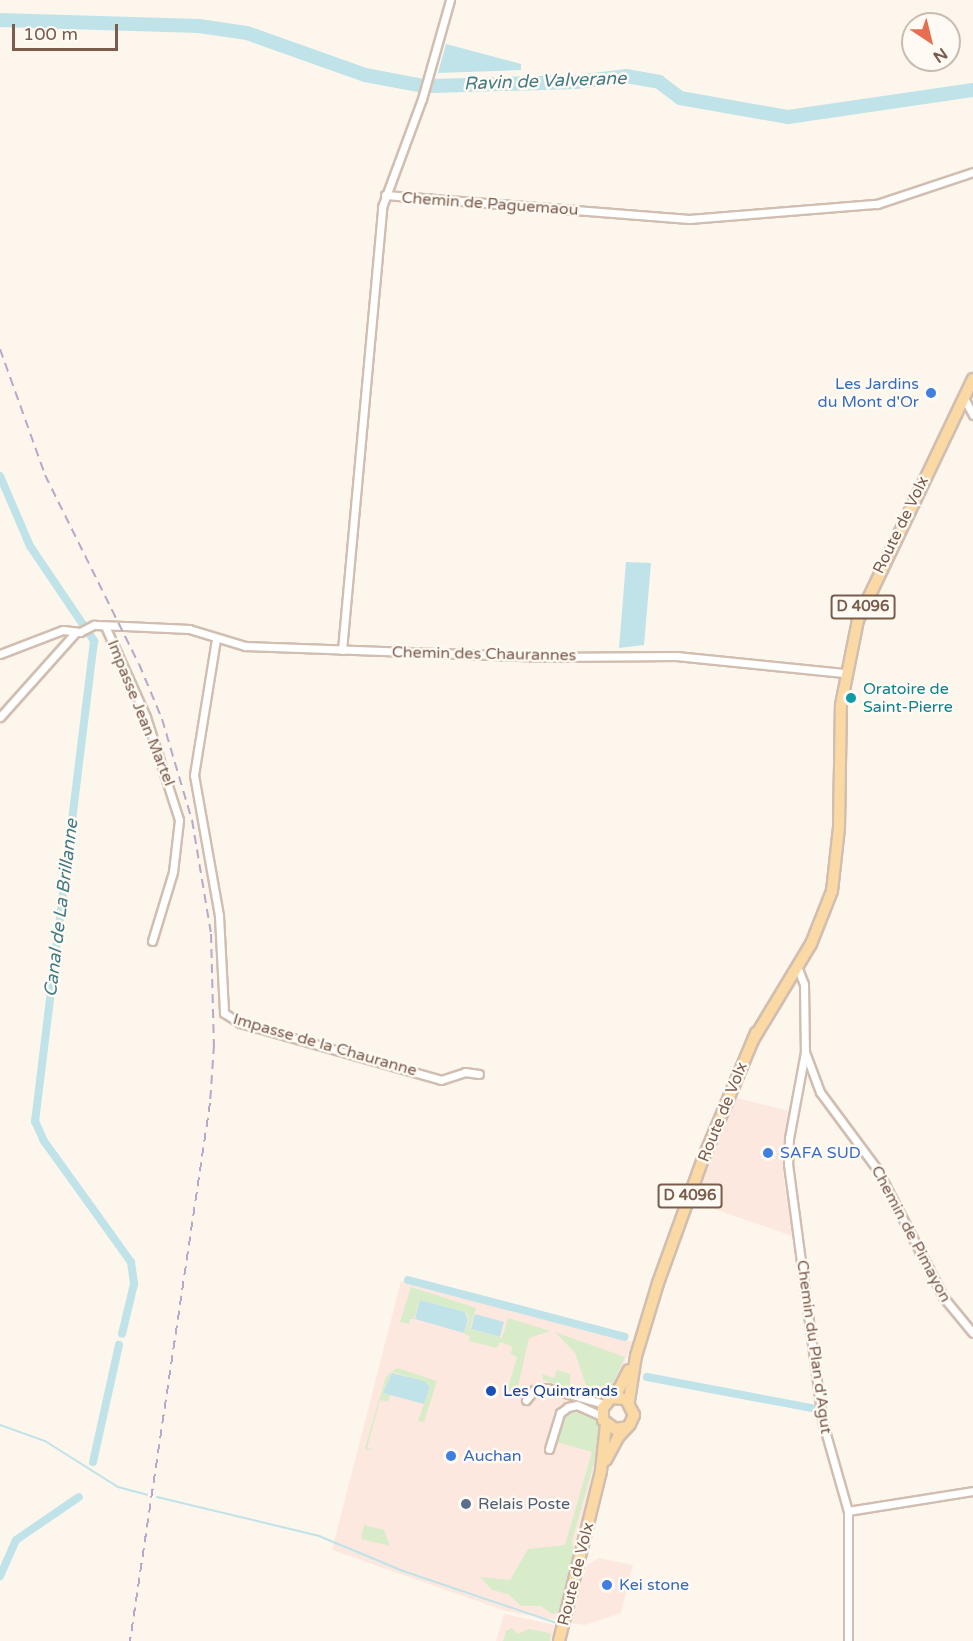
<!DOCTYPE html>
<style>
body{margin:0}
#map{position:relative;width:973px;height:1641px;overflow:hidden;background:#fdf6ec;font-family:"Varela Round",sans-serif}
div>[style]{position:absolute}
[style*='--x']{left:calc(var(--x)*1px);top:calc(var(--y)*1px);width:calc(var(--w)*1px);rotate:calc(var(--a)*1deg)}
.commercial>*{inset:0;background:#fde8e0}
.green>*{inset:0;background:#d8ecc9}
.water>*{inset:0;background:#bfe3e8}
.stream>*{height:2px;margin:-1px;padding:0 1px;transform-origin:1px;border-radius:1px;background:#bfe3e8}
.canal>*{height:8px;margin:-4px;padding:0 4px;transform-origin:4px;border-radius:4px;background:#bfe3e8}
.river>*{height:14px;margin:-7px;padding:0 7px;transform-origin:7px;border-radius:7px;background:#bfe3e8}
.roads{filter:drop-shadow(2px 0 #d1beb0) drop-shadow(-2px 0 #d1beb0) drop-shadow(0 2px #d1beb0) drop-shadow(0 -2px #d1beb0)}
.street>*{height:7px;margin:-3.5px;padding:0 3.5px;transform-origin:3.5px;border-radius:3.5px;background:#fff}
.primary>*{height:10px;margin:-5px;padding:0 5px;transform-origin:5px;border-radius:5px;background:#fbd9a5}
.rail>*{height:2px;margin-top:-1px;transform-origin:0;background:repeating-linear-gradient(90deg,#b9a8c9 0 9px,transparent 0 15px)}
.dots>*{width:16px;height:16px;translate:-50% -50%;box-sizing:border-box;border:3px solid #fffaf3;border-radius:50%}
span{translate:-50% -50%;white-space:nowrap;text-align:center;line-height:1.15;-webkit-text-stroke:5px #fffaf3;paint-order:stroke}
.shield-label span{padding:2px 4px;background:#fffaf3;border:2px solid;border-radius:4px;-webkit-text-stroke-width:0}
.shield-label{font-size:15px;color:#7a5c4d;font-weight:700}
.street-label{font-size:16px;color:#7a5c4d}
.shop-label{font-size:16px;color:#366cbe}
.right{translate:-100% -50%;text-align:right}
.left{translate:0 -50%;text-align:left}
.culture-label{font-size:16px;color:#0d838f}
.transit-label{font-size:16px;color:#164399}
.service-label{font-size:16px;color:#4e5e75}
.water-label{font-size:18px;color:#437c86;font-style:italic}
.north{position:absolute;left:901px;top:12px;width:60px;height:60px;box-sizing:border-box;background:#fffaf3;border:2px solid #cabbb1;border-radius:50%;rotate:145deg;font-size:16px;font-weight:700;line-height:24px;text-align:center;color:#7a5c4d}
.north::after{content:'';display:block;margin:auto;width:21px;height:27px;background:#e76f51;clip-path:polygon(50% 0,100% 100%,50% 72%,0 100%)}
.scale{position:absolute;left:12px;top:24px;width:106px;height:27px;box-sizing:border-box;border:3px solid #7a5c4d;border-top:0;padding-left:8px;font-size:18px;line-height:21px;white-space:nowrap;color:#7a5c4d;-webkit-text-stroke:4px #fffaf3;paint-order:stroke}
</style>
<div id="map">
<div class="commercial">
<i style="clip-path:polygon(736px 1098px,790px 1111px,783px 1144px,783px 1172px,792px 1236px,694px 1202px)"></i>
<i style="clip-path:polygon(401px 1281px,633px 1342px,616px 1383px,601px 1400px,600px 1461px,562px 1621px,506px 1611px,332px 1550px)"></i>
<i style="clip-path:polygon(599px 1558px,633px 1565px,621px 1613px,585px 1625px,569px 1623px,587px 1565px)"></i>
<i style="clip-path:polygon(504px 1614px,559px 1626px,555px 1641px,496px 1641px)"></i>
</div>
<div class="green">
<i style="clip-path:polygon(411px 1287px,476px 1308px,470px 1329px,502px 1338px,508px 1318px,550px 1331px,529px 1338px,517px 1391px,507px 1391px,517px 1357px,510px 1354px,513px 1347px,500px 1342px,497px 1348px,469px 1341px,470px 1336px,464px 1334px,469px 1320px,466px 1312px,420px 1300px,414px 1319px,410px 1319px,409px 1324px,400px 1322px)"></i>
<i style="clip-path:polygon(555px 1332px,625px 1357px,611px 1389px,600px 1395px,589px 1394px,575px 1353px)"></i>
<i style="clip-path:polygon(397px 1368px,437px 1381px,424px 1422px,418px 1421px,430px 1387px,424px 1381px,392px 1372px,383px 1393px,390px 1395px,388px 1402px,380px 1400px,367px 1448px,373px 1450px,367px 1450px,365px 1448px,386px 1376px)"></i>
<i style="clip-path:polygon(557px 1370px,570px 1374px,570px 1389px,543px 1380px,542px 1374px,554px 1378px)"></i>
<i style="clip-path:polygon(576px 1409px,595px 1418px,602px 1435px,572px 1541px,574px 1559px,564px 1611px,552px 1614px,541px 1606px,521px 1606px,508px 1594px,492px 1590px,480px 1577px,510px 1580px,528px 1549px,565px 1545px,592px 1452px,556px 1442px,565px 1413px)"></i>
<i style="clip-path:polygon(364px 1525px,384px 1530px,390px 1546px,361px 1539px)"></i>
<i style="clip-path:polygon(512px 1628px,517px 1634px,529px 1629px,545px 1632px,551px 1634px,550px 1641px,503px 1641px,506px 1631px)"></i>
</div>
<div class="water">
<i style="clip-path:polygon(446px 44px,521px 64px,521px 70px,438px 73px)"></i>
<i style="clip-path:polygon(626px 562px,651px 563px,644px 645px,619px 648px)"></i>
<i style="clip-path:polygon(420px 1300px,465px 1312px,468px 1320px,464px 1333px,415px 1319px)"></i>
<i style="clip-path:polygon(475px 1314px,504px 1322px,500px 1337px,471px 1329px)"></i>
<i style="clip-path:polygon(392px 1373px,424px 1381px,430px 1387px,424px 1404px,383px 1393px)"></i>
</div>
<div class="stream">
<i style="--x:0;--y:1425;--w:48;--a:19.6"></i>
<i style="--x:45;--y:1441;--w:86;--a:32.2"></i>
<i style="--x:118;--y:1487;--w:30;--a:15"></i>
<i style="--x:157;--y:1497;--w:167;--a:13.5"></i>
<i style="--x:319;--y:1536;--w:91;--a:22.6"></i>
<i style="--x:403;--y:1571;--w:163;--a:18.7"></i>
</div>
<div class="canal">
<i style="--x:0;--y:476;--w:76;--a:66.8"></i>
<i style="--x:30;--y:546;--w:115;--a:56"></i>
<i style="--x:94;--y:641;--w:484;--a:97"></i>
<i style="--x:35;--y:1121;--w:22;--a:66"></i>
<i style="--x:44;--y:1141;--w:149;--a:54.3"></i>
<i style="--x:131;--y:1262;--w:22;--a:82"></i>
<i style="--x:134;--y:1284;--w:51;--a:103.5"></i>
<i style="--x:408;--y:1280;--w:224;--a:14.7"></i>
<i style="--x:647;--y:1377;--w:172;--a:10.7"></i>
<i style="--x:93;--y:1462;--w:120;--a:-77.5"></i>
<i style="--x:0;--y:1576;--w:39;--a:-66"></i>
<i style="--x:16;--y:1540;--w:76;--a:-34.3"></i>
</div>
<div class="river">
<i style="--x:0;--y:20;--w:199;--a:1.7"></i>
<i style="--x:199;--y:26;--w:49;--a:8.3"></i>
<i style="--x:247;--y:33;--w:125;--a:19.6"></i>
<i style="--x:365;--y:75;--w:55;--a:10.5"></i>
<i style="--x:432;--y:86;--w:144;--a:-1.6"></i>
<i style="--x:576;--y:82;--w:50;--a:-6.8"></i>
<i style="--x:626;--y:76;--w:34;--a:10"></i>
<i style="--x:659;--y:82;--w:26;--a:37"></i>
<i style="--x:680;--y:98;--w:110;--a:10"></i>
<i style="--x:788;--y:117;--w:187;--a:-8.3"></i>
</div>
<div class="roads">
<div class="street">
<i style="--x:385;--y:195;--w:305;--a:4.5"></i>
<i style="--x:689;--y:219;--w:189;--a:-4.6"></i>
<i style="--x:877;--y:204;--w:101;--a:-18.4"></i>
<i style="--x:964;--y:398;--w:19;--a:62"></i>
<i style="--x:105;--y:626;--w:100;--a:65.7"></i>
<i style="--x:146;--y:717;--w:108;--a:72.2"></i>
<i style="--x:179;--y:820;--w:52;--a:96.6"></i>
<i style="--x:173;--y:872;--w:72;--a:106.9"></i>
<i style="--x:216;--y:639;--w:138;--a:99.2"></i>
<i style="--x:194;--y:775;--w:143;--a:79.9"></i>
<i style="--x:219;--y:916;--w:97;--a:87"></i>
<i style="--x:224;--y:1013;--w:19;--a:32"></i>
<i style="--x:240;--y:1023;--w:209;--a:15.8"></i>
<i style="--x:441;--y:1080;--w:25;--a:-18"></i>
<i style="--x:465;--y:1072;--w:14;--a:8"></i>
<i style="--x:342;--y:650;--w:445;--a:-84.8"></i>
<i style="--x:382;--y:207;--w:115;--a:-69.7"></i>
<i style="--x:422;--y:99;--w:103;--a:-74.2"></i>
<i style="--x:0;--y:654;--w:67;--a:-20.9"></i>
<i style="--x:63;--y:630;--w:17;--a:7"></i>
<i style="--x:80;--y:632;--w:16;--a:-27"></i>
<i style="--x:94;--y:625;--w:31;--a:2"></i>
<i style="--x:125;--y:626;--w:64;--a:2.7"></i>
<i style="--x:189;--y:629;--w:59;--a:16.9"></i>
<i style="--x:245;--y:646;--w:296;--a:2.1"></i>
<i style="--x:541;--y:657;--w:136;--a:-0.4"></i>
<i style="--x:677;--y:656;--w:169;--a:5.8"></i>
<i style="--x:0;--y:717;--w:114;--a:-48.2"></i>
<i style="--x:797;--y:966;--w:19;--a:69"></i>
<i style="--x:804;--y:984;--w:68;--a:89.2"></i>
<i style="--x:805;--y:1052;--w:43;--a:69.4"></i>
<i style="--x:820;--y:1092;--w:96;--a:53.5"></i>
<i style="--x:877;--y:1169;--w:145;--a:62.6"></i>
<i style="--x:944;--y:1298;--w:45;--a:50.4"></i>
<i style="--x:805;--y:1052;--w:87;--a:100.5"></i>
<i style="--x:789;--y:1138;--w:26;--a:92"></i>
<i style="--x:788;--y:1164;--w:258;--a:82.4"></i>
<i style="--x:822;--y:1420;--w:95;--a:74.1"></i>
<i style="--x:848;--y:1511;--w:130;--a:90"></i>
<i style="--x:526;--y:1400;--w:13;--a:-51"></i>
<i style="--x:534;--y:1390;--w:13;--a:-9"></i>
<i style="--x:547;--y:1388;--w:59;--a:15.7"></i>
<i style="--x:549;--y:1449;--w:38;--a:-73"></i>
<i style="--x:560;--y:1413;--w:10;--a:-37"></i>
<i style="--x:568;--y:1407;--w:9;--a:-13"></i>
<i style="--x:577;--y:1405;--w:27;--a:24"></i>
<i style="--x:848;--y:1511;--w:127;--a:-9.1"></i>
</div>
<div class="primary">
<i style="--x:753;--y:1040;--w:112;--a:-58.9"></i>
<i style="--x:811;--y:944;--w:57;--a:-68.4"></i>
<i style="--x:832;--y:891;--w:63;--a:-83.7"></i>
<i style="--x:839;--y:828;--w:123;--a:-89.1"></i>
<i style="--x:841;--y:705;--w:87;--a:-78.7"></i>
<i style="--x:858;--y:620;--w:267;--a:-64.5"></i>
<i style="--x:615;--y:1397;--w:30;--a:-63"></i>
<i style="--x:629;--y:1401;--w:46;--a:-81.2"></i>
<i style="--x:636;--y:1356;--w:76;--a:-73.2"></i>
<i style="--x:658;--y:1283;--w:132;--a:-70.1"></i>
<i style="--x:703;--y:1159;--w:137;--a:-67.2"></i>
<i style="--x:606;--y:1460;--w:27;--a:-62"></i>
<i style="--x:619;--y:1436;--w:16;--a:-47"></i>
<i style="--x:630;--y:1424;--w:10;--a:-66"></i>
<i style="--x:634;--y:1415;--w:18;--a:-117"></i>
<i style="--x:626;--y:1399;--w:15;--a:-176"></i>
<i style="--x:611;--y:1398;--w:13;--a:129"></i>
<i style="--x:603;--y:1408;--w:12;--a:90"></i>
<i style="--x:603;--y:1420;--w:15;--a:37"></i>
<i style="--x:615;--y:1429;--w:12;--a:-9"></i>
<i style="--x:559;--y:1641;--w:175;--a:-76.1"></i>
<i style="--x:601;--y:1471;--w:47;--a:-83.9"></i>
</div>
</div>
<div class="rail">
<i style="--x:0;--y:349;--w:134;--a:70.3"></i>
<i style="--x:45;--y:475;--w:211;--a:63.6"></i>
<i style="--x:139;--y:664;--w:60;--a:67.3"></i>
<i style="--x:162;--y:719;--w:105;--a:73.5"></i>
<i style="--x:192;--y:820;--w:116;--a:80.5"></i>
<i style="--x:211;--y:934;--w:111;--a:88.5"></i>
<i style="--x:214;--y:1045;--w:58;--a:93.9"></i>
<i style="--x:210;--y:1103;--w:544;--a:98.46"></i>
</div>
<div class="dots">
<i style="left:931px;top:393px;background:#3f7fe0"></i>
<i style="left:851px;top:698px;background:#0f9aa8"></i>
<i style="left:768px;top:1153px;background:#3f7fe0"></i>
<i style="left:491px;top:1391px;background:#1a4fb4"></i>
<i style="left:451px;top:1456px;background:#3f7fe0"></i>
<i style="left:466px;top:1504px;background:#5c6f8a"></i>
<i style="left:607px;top:1585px;background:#3f7fe0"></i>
</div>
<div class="shield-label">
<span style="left:863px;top:607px">D 4096</span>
<span style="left:690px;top:1196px">D 4096</span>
</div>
<div class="street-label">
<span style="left:490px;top:204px;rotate:4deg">Chemin de Paguemaou</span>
<span style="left:901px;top:525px;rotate:-64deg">Route de Volx</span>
<span style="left:484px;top:654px;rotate:1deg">Chemin des Chaurannes</span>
<span style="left:141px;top:713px;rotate:68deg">Impasse Jean Martel</span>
<span style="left:325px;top:1045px;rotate:16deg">Impasse de la Chauranne</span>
<span style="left:723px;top:1112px;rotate:-68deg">Route de Volx</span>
<span style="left:911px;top:1234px;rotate:62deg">Chemin de Pimayon</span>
<span style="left:814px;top:1347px;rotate:82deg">Chemin du Plan d'Agut</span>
<span style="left:576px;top:1574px;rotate:-76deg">Route de Volx</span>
</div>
<div class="shop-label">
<span class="right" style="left:919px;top:393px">Les Jardins<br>du Mont d'Or</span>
<span class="left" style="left:780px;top:1153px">SAFA SUD</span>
<span class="left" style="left:463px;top:1456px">Auchan</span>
<span class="left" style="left:619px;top:1585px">Kei stone</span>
</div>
<div class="culture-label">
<span class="left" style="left:863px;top:698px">Oratoire de<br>Saint-Pierre</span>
</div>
<div class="transit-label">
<span class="left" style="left:503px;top:1391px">Les Quintrands</span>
</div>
<div class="service-label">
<span class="left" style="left:478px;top:1504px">Relais Poste</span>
</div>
<div class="water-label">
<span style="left:545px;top:81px;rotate:-2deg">Ravin de Valverane</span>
<span style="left:61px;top:908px;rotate:-83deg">Canal de La Brillanne</span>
</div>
<div class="north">N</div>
<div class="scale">100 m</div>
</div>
